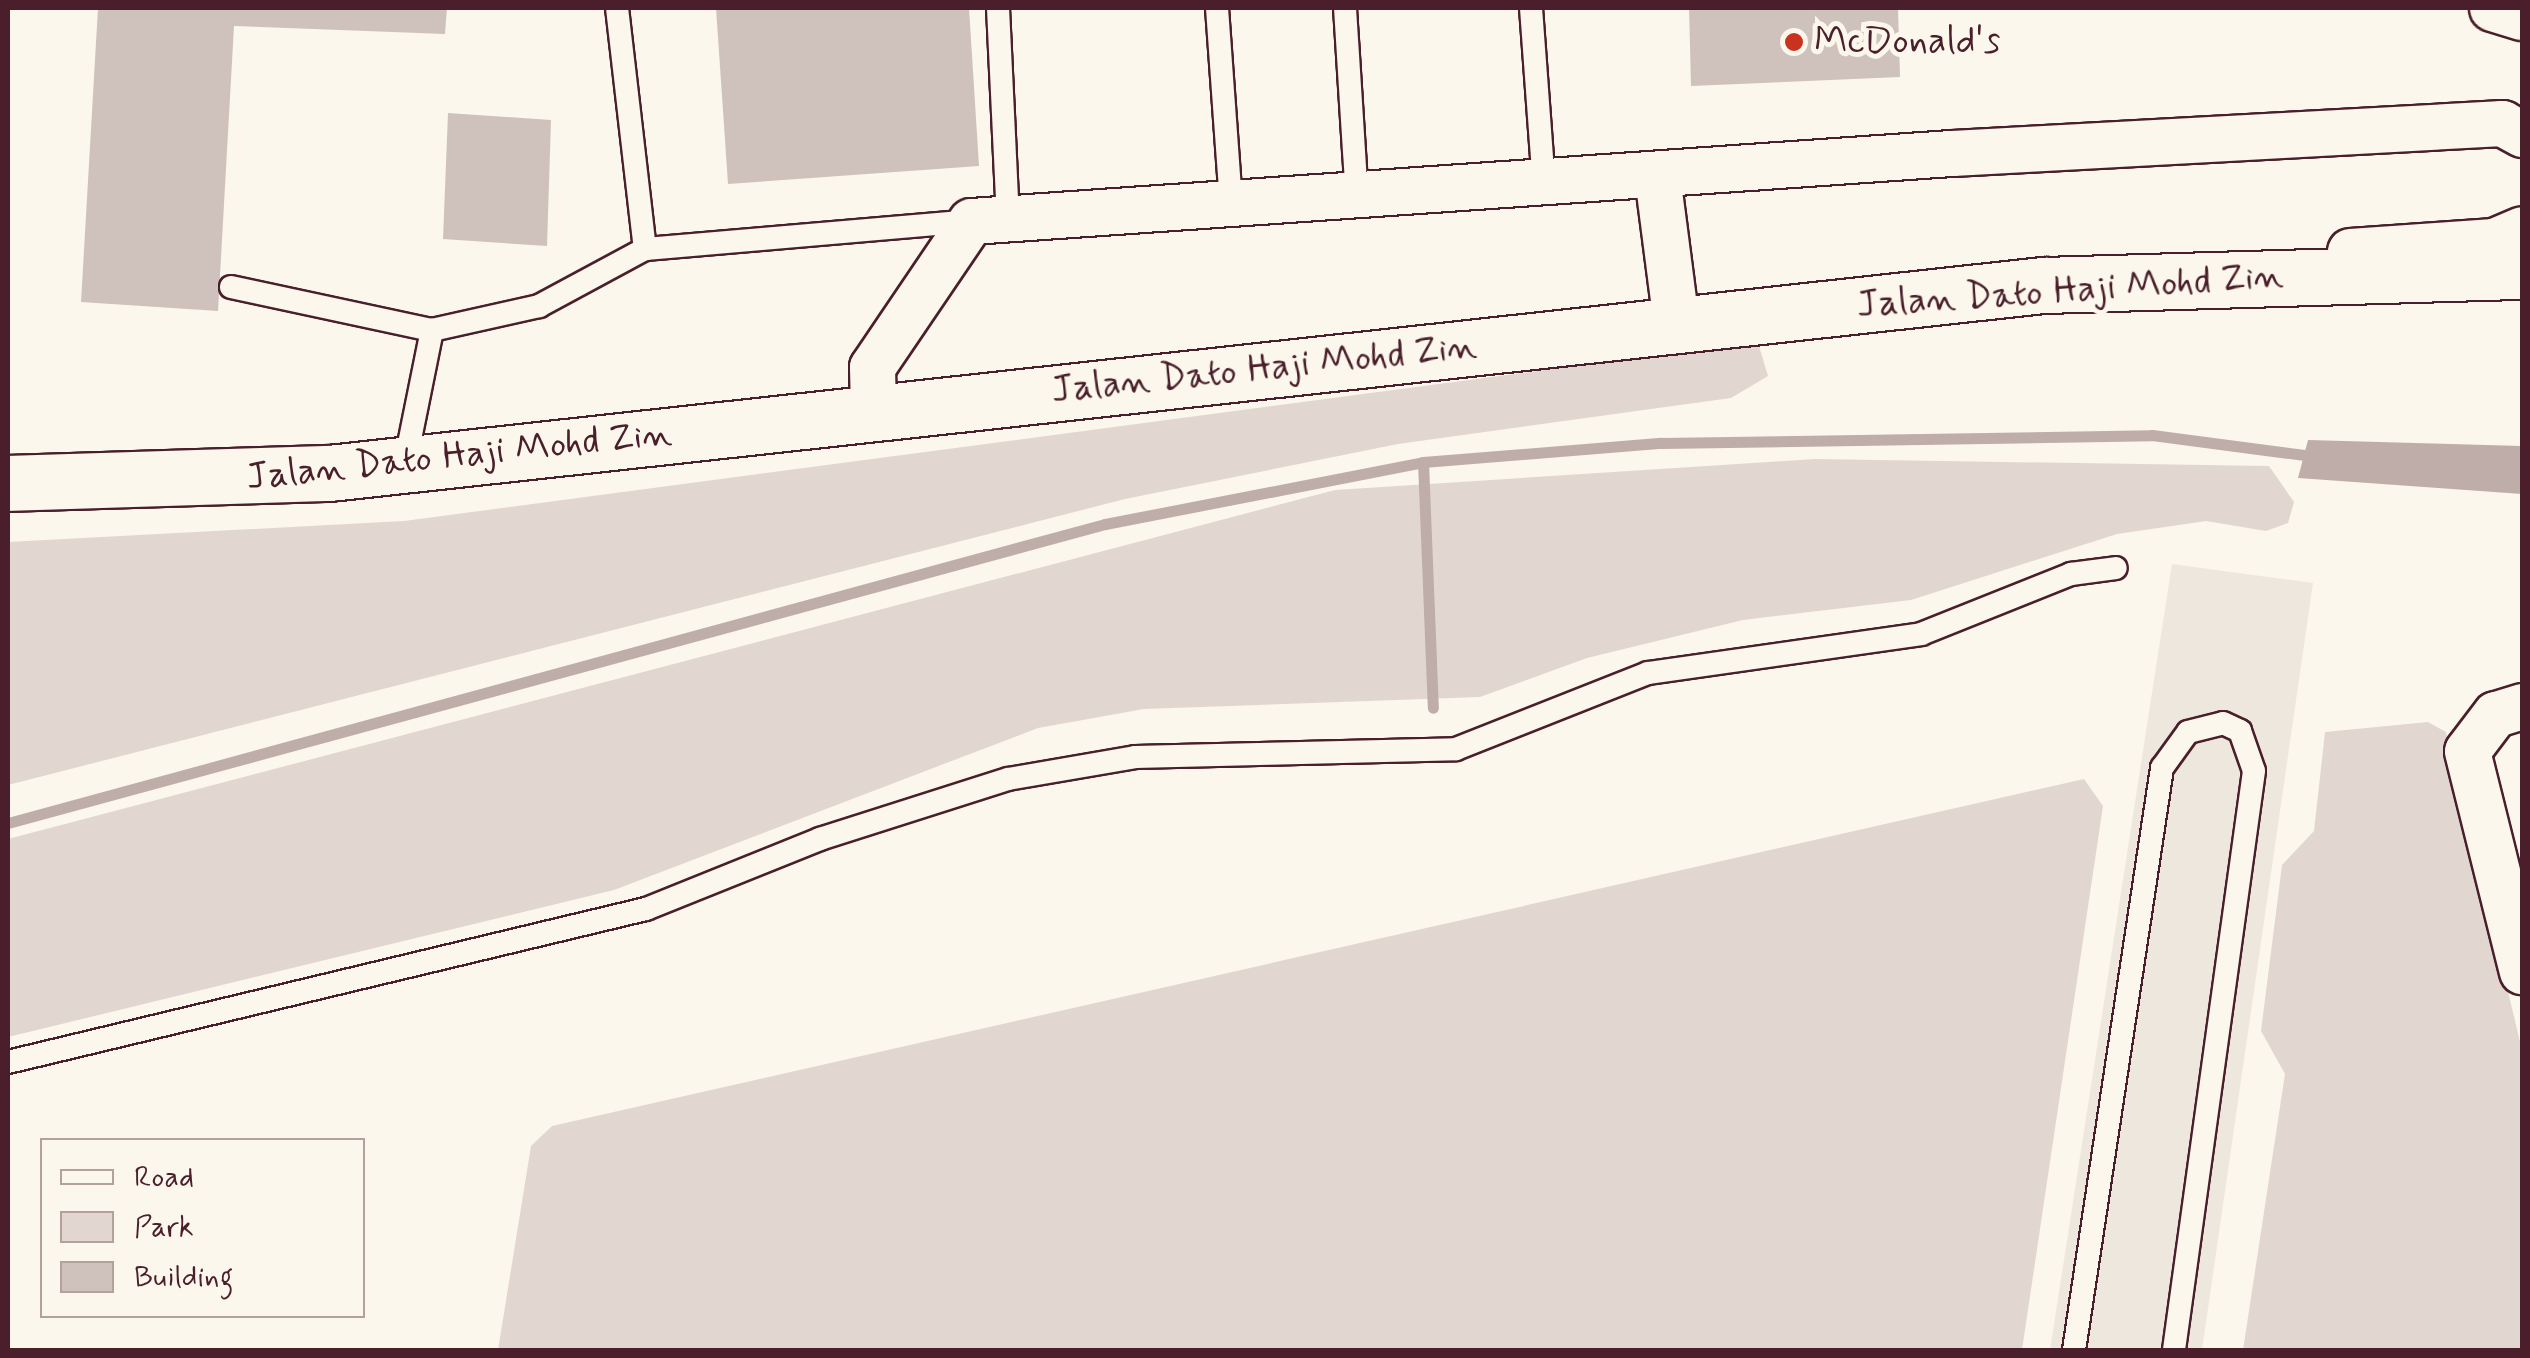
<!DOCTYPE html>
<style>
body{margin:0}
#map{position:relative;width:2530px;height:1358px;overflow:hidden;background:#fbf7ec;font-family:Mynerve,sans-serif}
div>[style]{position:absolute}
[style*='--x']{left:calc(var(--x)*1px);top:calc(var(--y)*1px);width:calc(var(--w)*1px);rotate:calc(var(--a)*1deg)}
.built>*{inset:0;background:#eee7de}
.green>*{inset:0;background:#e2d7d0}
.water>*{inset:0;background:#bfadaa}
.stream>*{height:11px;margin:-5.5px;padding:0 5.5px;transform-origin:5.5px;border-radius:5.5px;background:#bfadaa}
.building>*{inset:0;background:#cfc2bc}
.roads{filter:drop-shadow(2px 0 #4a1f2b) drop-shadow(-2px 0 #4a1f2b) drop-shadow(0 2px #4a1f2b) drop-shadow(0 -2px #4a1f2b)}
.lane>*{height:22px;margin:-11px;padding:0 11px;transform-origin:11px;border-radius:11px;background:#fbf7ec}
.street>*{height:45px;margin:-22.5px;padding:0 22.5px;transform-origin:22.5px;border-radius:22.5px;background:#fbf7ec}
.secondary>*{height:55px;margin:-27.5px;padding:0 27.5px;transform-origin:27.5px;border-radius:27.5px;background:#fbf7ec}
.dots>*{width:28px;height:28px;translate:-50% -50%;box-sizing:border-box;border:5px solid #fbf7ec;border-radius:50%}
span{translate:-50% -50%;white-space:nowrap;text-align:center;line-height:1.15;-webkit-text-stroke:10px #fbf7ec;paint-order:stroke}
.poi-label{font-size:38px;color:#4a1f2b}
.left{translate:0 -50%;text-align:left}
.street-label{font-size:38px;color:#4a1f2b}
.frame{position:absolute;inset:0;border:10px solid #4a1f2b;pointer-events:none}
.legend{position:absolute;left:40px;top:1138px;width:325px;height:180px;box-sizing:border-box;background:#fbf7ec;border:2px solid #b4a19f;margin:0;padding:12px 18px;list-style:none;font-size:30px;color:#4a1f2b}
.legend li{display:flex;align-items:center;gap:20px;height:50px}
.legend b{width:50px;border:2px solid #b4a19f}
</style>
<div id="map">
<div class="built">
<i style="clip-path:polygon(2172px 564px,2313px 583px,2202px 1350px,2050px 1350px)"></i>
</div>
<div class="green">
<i style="clip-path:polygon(1733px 345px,1759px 346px,1768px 376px,1731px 398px,1398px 444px,1125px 499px,8px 785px,8px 542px,404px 521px)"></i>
<i style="clip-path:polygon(1815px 459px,2269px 466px,2294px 502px,2288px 523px,2266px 531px,2206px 521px,2117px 534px,1911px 600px,1743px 620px,1587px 658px,1480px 697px,1144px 709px,1038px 728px,614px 890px,8px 1037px,8px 839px,1335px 490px)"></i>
<i style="clip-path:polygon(2428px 722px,2446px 732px,2522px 1050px,2522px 1350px,2243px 1350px,2285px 1074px,2261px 1031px,2282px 865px,2314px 831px,2325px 732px)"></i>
<i style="clip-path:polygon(2084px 779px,2103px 806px,2022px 1350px,498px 1350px,531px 1146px,552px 1126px)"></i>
</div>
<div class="water">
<i style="clip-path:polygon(2308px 440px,2522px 446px,2522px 494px,2298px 478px)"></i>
</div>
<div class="stream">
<i style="--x:1423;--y:462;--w:246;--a:87.7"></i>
<i style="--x:8;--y:823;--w:1137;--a:-15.25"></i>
<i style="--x:1105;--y:524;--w:324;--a:-11"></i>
<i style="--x:1423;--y:462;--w:239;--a:-4.6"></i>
<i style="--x:1661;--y:443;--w:491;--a:-0.9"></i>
<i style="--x:2152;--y:435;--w:167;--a:7.5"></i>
</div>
<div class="building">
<i style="clip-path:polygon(98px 8px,447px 8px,445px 34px,234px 26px,218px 311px,81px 302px)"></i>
<i style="clip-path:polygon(716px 8px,969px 8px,979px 166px,728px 184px)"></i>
<i style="clip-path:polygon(1689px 8px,1898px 8px,1900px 77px,1691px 86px)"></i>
<i style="clip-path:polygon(448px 113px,551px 120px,547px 246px,443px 239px)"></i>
</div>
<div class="roads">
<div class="lane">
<i style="--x:617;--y:8;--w:243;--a:83.4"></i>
<i style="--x:998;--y:8;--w:209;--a:87.3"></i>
<i style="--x:1217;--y:8;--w:197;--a:85.9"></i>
<i style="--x:1345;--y:8;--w:189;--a:86.4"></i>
<i style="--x:1531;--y:8;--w:175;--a:85.8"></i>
<i style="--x:231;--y:287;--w:206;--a:12.1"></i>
<i style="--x:432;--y:330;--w:110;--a:-12.6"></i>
<i style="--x:539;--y:306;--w:120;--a:-28.3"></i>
<i style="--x:645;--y:249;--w:327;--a:-4.9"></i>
<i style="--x:405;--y:464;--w:137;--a:-78.6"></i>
<i style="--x:8;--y:1062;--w:656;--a:-13.49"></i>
<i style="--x:646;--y:909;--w:188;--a:-21.9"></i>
<i style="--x:820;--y:839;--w:197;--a:-17.7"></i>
<i style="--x:1008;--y:779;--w:129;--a:-9.8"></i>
<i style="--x:1135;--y:757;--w:321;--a:-1.4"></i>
<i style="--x:1456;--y:749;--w:206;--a:-21.6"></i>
<i style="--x:1648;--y:673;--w:276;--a:-8.1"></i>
<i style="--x:1921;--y:634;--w:162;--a:-21.8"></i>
<i style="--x:2071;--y:574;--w:45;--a:-7.6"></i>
<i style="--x:2074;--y:1350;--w:589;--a:-81.4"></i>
<i style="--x:2162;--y:768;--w:44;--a:-54.2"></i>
<i style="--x:2188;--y:732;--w:36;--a:-14"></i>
<i style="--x:2223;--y:723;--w:19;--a:25"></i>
<i style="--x:2240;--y:731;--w:42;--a:70.7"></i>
<i style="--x:2254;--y:771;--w:585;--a:97.87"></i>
</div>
<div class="street">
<i style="--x:2492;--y:8;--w:31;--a:17"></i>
<i style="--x:1657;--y:176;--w:148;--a:82.6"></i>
<i style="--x:2350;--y:251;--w:144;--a:-4"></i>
<i style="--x:2494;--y:241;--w:30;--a:-23"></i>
<i style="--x:873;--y:411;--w:44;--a:-91.3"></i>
<i style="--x:872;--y:367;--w:176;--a:-55.9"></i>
<i style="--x:971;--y:221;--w:983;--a:-3.97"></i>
<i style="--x:1952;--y:153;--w:551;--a:-3.12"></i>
<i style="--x:2502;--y:123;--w:23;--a:29"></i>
<i style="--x:2522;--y:706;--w:28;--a:163"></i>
<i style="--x:2495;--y:714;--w:46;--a:127.1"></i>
<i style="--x:2467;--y:751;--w:227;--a:76"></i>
</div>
<div class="secondary">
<i style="--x:8;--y:483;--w:321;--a:-1.8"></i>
<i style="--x:329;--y:473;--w:1725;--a:-6.26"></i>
<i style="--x:2044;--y:285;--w:478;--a:-1.7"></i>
</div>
</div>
<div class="dots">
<i style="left:1794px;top:42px;background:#c8321e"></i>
</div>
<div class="poi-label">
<span class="left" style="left:1814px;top:42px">McDonald's</span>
</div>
<div class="street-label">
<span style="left:2070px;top:291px;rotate:-4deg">Jalan Dato Haji Mohd Zin</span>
<span style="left:1264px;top:369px;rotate:-6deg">Jalan Dato Haji Mohd Zin</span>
<span style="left:459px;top:456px;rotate:-6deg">Jalan Dato Haji Mohd Zin</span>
</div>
<div class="frame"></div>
<ul class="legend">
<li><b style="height:12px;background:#fbf7ec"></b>Road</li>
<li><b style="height:28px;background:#e2d7d0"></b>Park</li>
<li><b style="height:28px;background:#cfc2bc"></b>Building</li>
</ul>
</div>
